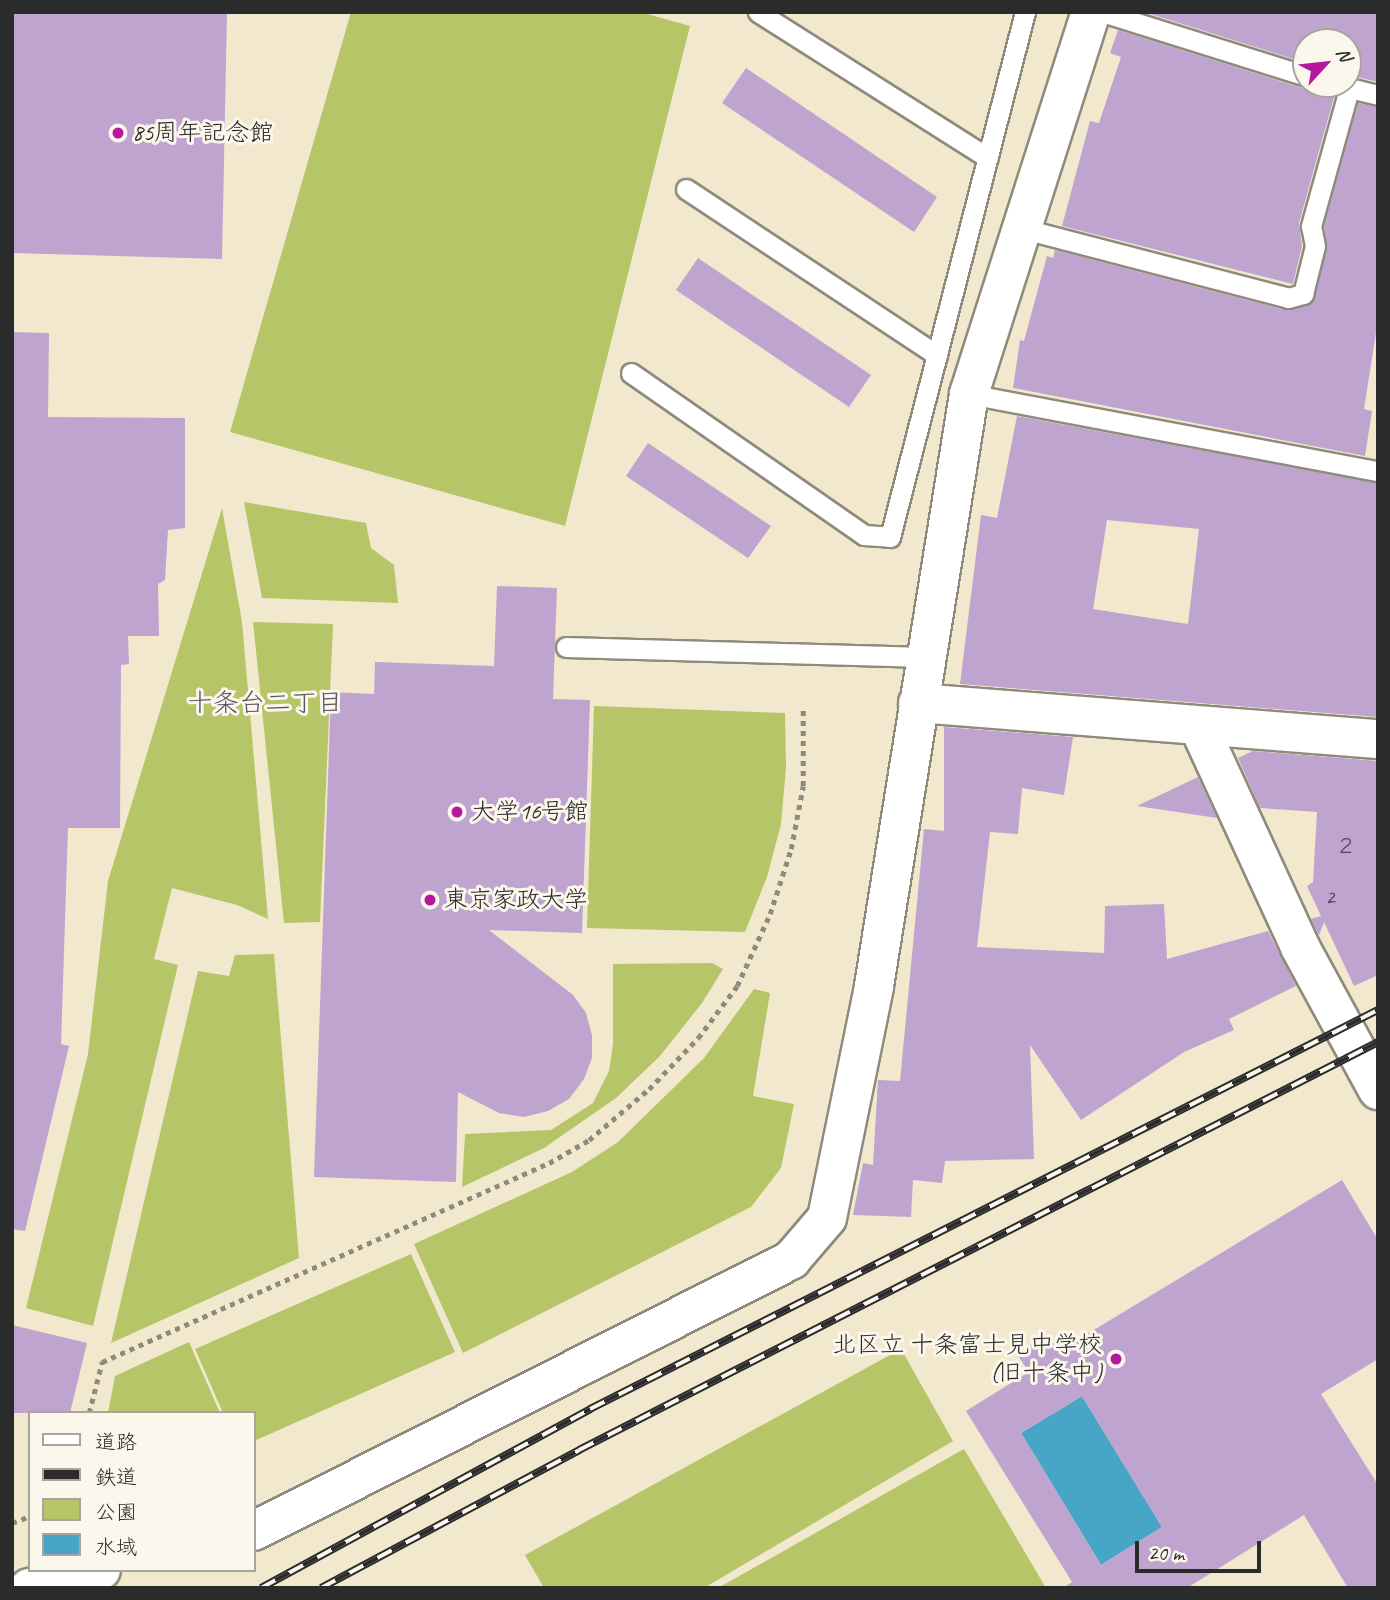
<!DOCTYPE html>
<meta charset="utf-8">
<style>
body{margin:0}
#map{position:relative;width:1390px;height:1600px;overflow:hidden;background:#f2e8ce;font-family:Caveat,"Klee One",sans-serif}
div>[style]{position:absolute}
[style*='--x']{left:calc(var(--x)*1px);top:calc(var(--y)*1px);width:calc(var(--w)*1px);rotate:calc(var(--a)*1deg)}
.green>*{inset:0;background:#b6c568}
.water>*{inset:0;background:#47a6c6}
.building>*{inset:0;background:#bea4cf}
.path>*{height:4.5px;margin-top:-2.25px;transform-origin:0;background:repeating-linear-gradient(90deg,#8e8a7c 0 5px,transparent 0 10px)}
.roads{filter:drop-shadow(2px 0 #8e8a7c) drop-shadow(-2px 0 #8e8a7c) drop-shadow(0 2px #8e8a7c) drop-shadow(0 -2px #8e8a7c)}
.service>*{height:19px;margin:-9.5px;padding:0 9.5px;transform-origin:9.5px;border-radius:9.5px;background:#fff}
.minor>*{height:38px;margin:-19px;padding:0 19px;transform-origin:19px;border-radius:19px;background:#fff}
.rail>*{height:8px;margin-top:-4px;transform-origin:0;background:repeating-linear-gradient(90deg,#fbf7ec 0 16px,#2b2b2b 0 32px);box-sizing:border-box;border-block:2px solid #2b2b2b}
.dots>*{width:19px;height:19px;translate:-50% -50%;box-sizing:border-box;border:4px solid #fbf7ec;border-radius:50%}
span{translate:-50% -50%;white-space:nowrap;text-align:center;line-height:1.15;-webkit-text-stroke:6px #fbf7ec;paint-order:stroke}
.number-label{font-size:21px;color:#504954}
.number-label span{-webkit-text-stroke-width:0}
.poi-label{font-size:24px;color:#2b2b2b}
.left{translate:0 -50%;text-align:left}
.right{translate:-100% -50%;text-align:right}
.neighbourhood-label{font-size:26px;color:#5e5564}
.frame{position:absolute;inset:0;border:14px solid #2b2b2b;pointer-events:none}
.legend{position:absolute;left:28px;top:1411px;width:228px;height:161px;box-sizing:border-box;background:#fbf7ec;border:2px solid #a8a59f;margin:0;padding:9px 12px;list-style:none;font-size:21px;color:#2b2b2b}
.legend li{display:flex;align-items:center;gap:14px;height:35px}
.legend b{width:35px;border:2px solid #a8a59f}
.north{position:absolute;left:1292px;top:28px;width:70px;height:70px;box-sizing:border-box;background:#fbf7ec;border:2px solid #a8a59f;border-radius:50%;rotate:63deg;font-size:19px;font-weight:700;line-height:28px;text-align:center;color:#2b2b2b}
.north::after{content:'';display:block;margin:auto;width:24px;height:32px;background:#b5179e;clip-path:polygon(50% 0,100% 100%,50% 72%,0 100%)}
.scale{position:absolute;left:1135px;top:1541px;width:126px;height:32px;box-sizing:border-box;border:4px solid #2b2b2b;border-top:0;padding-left:9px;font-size:21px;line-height:24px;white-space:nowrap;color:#2b2b2b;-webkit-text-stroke:5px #fbf7ec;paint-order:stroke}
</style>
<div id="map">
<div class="green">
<i style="clip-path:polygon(351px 12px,640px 12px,690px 26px,565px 526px,230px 432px)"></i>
<i style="clip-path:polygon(244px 502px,366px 523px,371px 548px,394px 565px,398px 603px,262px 598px)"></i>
<i style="clip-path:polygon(222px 508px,242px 622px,268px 919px,237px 905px,172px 888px,154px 959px,178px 965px,93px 1326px,26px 1308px,88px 1054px,108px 881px)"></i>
<i style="clip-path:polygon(253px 622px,333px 624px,320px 922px,284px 923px)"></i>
<i style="clip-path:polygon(594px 706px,785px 713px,786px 768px,781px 824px,767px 877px,745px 932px,587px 928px)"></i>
<i style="clip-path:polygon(274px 954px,299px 1258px,111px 1343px,198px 971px,229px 976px,235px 955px)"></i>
<i style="clip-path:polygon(712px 963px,723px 969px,702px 1003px,660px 1056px,616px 1098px,544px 1148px,462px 1187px,465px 1134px,551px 1130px,593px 1103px,609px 1071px,613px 1044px,613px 964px)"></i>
<i style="clip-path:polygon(754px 989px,770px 993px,753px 1096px,794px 1104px,781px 1168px,751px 1207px,463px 1353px,414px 1244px,572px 1172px,618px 1142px,704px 1058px)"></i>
<i style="clip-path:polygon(411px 1254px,455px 1352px,254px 1441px,254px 1413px,223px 1413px,195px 1349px)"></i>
<i style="clip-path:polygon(189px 1342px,220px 1413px,108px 1413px,115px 1376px)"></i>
<i style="clip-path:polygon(901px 1349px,953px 1441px,704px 1588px,544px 1588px,525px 1555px)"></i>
<i style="clip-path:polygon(964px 1449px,1046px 1588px,718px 1588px)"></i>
</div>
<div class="water">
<i style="clip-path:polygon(1082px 1396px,1162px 1527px,1101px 1565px,1021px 1433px)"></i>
</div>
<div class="building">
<i style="clip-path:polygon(12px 12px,227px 12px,222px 259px,12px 253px)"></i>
<i style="clip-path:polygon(1144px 12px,1378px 12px,1378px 82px,1348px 75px,1348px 42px,1306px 42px,1306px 63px)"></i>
<i style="clip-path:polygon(1118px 30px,1302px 88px,1321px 84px,1324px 92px,1334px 97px,1299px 223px,1302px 246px,1293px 284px,1062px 226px,1090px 121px,1099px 123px,1121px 57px,1110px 53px)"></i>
<i style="clip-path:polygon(746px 68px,937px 197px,914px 232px,722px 103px)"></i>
<i style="clip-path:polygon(1358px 103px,1378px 107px,1378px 320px,1364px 409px,1372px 411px,1365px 456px,1013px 388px,1020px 340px,1024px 341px,1047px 256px,1053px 258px,1055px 250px,1285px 310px,1311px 303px,1327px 249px,1324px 226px)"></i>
<i style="clip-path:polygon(698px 258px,871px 375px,849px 407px,676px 290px)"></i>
<i style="clip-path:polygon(12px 332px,49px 333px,48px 417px,185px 418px,185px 528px,168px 530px,165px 580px,158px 584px,159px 636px,128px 636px,129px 664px,121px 665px,120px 828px,68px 828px,61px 1044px,69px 1046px,25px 1231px,12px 1229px)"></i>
<i style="clip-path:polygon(evenodd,1017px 416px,1378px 483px,1378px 717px,960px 684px,981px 515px,997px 518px,1017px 416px,1107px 520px,1199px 529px,1188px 624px,1093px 609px,1107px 520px)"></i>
<i style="clip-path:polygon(648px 443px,771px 526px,748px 558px,626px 476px)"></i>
<i style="clip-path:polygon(497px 586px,557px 588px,553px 699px,590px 700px,582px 933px,489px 930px,573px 995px,586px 1013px,592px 1035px,592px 1058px,584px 1079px,569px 1099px,548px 1111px,524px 1117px,499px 1113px,458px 1092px,456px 1182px,314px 1177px,331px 692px,374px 694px,375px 662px,494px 666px)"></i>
<i style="clip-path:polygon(944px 727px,1073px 737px,1064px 795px,1022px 788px,1018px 834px,990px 832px,977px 947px,1104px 953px,1105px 906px,1164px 904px,1167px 959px,1268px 931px,1296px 986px,1229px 1019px,1234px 1030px,1184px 1052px,1081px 1120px,1030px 1045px,1034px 1159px,945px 1161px,942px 1183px,913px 1180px,911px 1217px,853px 1215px,863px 1163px,873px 1165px,878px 1080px,900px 1081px,924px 829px,944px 831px)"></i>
<i style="clip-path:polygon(1253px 751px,1378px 761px,1378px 975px,1354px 986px,1324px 922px,1319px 935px,1311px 919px,1321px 916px,1307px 886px,1313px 882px,1317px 812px,1260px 808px,1238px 758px)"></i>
<i style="clip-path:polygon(1198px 777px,1217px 818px,1137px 806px)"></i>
<i style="clip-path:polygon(evenodd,1342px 1180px,1378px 1240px,1378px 1359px,1321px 1394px,1378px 1485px,1378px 1588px,1348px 1588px,1304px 1515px,1187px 1588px,1063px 1588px,1072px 1582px,966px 1411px,1029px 1372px,1017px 1354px,1048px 1334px,1059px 1351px,1342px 1180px,1082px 1396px,1162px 1527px,1101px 1565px,1021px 1433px,1082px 1396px)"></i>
<i style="clip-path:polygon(12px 1325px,87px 1343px,70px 1413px,12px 1413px)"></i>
</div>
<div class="path">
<i style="--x:89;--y:1413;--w:53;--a:-75.7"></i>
<i style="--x:102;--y:1362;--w:489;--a:-24"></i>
<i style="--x:549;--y:1163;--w:46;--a:-29.9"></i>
<i style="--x:589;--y:1140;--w:79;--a:-40.4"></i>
<i style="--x:649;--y:1089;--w:71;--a:-46.1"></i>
<i style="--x:698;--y:1038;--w:65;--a:-53.1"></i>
<i style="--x:737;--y:986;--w:79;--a:-65.4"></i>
<i style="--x:770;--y:914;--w:68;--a:-72.1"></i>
<i style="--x:791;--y:849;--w:64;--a:-79.2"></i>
<i style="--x:803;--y:786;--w:76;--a:-90"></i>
<i style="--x:12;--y:1523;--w:19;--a:-21"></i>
</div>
<div class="roads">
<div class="service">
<i style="--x:758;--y:12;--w:272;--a:32.4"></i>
<i style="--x:1102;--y:12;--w:214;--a:17.4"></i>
<i style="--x:1333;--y:84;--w:46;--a:13.7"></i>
<i style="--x:686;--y:189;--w:301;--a:33.5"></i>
<i style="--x:1024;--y:229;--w:273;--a:14.6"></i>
<i style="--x:1288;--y:298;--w:16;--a:-15"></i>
<i style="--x:1303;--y:294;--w:49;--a:-76"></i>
<i style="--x:1315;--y:246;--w:20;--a:-101"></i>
<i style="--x:1311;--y:226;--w:142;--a:-74.5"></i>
<i style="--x:631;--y:373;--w:284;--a:34.8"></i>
<i style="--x:864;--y:535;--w:26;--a:4"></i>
<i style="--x:890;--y:537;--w:542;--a:-75.58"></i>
<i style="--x:969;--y:394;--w:416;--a:10.7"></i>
<i style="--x:566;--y:647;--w:360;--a:1.6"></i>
</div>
<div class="minor">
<i style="--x:918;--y:703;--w:461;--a:4.5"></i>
<i style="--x:1199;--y:727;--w:242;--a:65.3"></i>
<i style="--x:1300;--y:947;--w:163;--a:61.4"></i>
<i style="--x:254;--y:1531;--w:602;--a:-26.78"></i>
<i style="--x:791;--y:1260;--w:55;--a:-49.4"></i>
<i style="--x:827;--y:1218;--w:237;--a:-78.5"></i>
<i style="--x:874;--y:986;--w:600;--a:-80.88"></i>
<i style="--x:969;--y:394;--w:401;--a:-72.3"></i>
<i style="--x:29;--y:1588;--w:74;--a:-14"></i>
</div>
</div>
<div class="rail">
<i style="--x:261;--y:1588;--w:375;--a:-28.5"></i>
<i style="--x:590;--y:1409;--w:883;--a:-26.86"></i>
<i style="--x:321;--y:1588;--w:293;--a:-28.1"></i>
<i style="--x:579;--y:1450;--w:897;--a:-27.05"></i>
</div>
<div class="dots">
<i style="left:118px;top:133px;background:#b5179e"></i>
<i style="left:457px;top:812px;background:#b5179e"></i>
<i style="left:430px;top:900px;background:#b5179e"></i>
<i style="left:1116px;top:1359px;background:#b5179e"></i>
</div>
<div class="number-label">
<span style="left:1346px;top:846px">２</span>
<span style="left:1330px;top:897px">2</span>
</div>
<div class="poi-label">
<span class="left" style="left:132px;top:133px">85周年記念館</span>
<span class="left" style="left:471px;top:812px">大学16号館</span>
<span class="left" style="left:444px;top:900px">東京家政大学</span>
<span class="right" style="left:1102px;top:1359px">北区立 十条富士見中学校<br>(旧十条中)</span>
</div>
<div class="neighbourhood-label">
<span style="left:265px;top:703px">十条台二丁目</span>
</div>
<div class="frame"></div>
<ul class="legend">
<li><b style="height:9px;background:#fff"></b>道路</li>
<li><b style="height:9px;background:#2b2b2b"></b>鉄道</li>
<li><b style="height:19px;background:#b6c568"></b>公園</li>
<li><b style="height:19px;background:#47a6c6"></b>水域</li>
</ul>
<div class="north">N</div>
<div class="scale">20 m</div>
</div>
